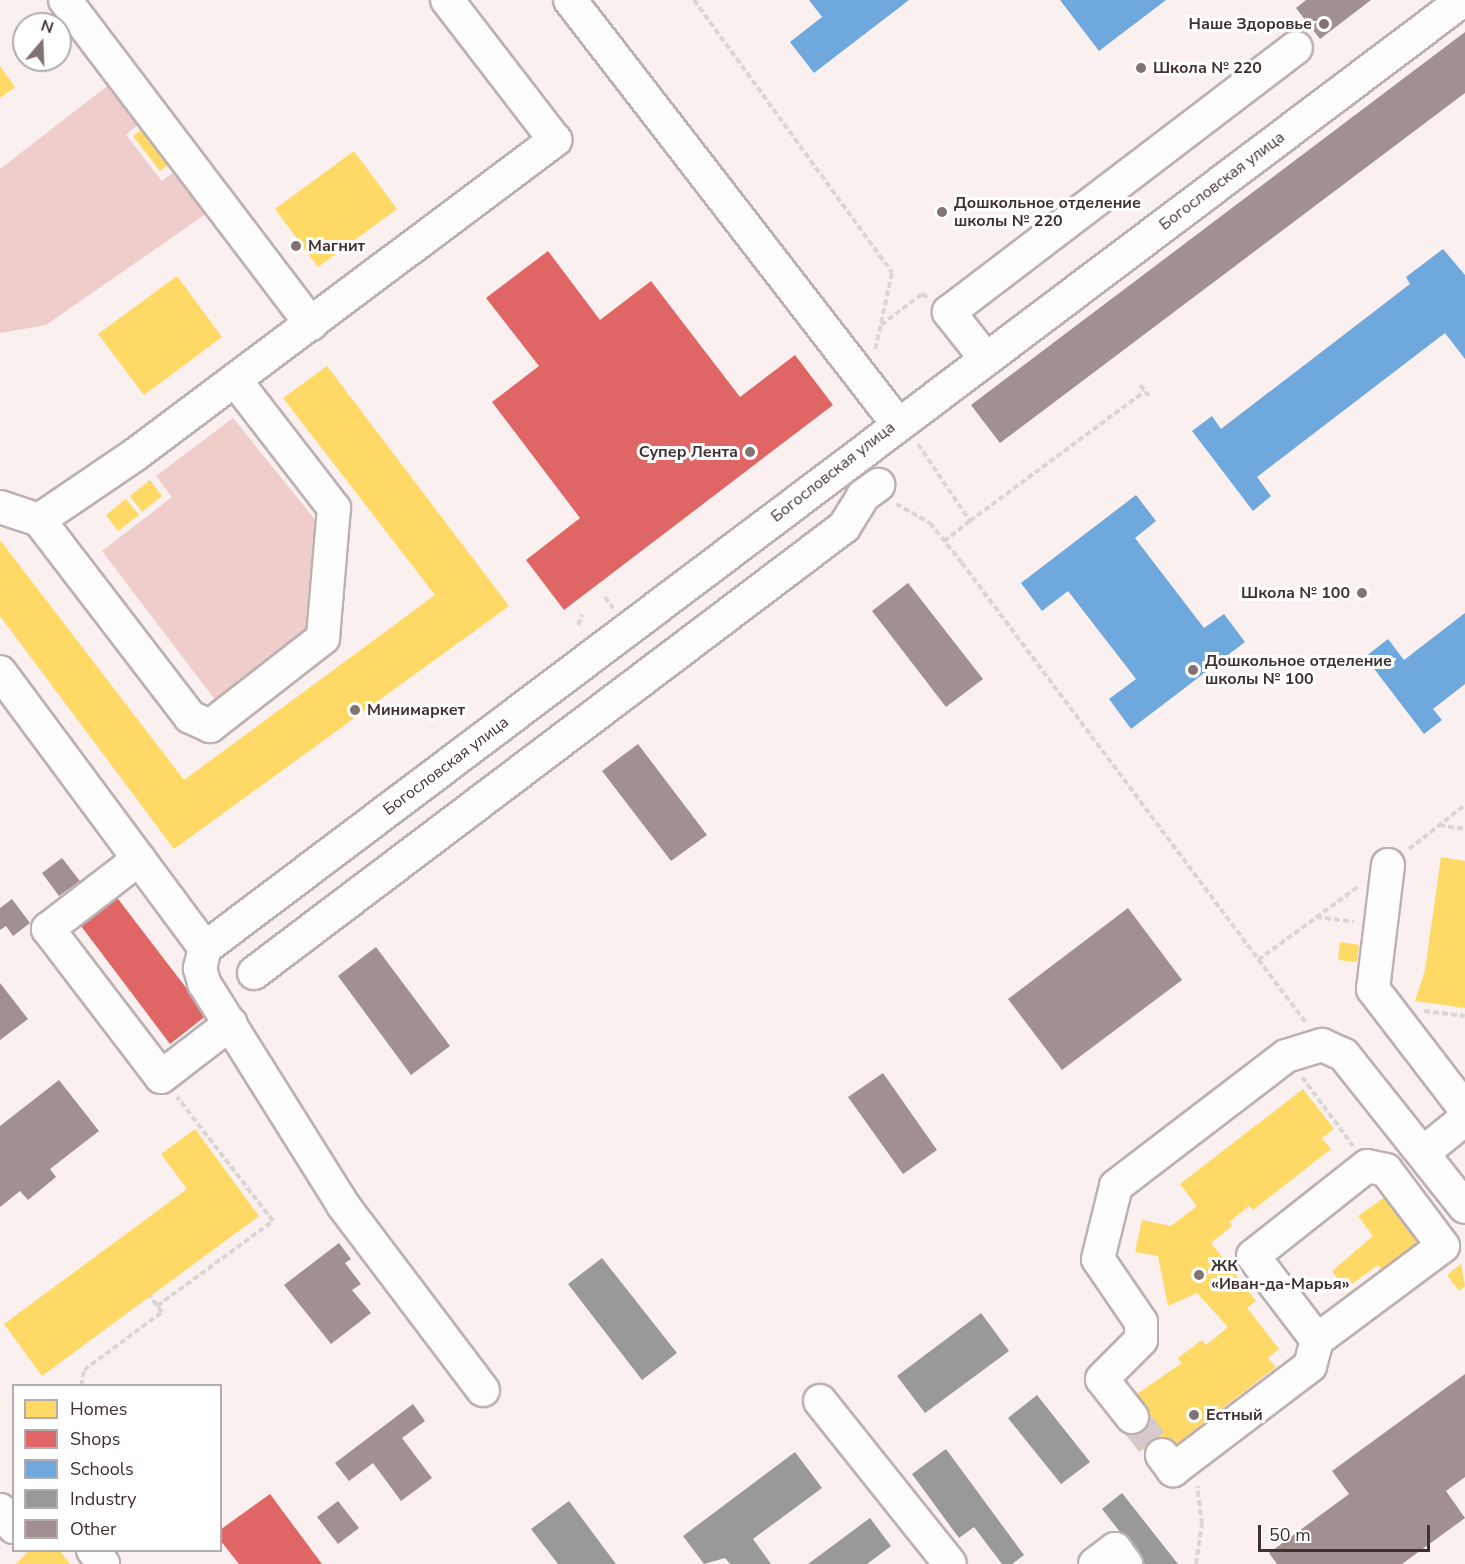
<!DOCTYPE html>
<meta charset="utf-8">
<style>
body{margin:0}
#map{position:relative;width:1465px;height:1564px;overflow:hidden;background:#faf0ef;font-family:"Nunito Sans",sans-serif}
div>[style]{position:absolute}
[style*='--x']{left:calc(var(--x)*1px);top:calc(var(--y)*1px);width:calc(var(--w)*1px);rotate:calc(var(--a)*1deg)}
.green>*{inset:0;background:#efcdcb}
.homes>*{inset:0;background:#ffd966}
.shops>*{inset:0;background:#e06666}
.schools>*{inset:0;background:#6fa8dc}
.industry>*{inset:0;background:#999}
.building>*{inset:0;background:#a29090}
.minor-tunnel>*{height:32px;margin-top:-16px;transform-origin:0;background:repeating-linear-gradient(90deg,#d5cac9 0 32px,transparent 0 48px)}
.path>*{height:4px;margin-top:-2px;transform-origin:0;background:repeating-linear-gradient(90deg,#d9d6d5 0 6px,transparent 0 9px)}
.roads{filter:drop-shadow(2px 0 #bcb1b0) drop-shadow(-2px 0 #bcb1b0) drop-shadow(0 2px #bcb1b0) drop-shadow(0 -2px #bcb1b0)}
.minor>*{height:32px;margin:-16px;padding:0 16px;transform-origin:16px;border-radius:16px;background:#fefdfd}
.dots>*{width:16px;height:16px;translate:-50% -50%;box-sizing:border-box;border:3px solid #fff;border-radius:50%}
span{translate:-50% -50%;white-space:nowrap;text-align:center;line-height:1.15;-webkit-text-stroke:6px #fff;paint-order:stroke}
.poi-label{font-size:16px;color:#40302f;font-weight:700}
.right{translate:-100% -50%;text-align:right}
.left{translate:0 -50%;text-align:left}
.street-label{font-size:16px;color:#40302f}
.legend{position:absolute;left:12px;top:1384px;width:210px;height:168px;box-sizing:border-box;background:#fff;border:2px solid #b3acac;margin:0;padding:8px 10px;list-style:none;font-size:18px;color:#40302f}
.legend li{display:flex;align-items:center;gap:12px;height:30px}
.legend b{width:30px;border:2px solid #b3acac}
.north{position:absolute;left:12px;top:12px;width:60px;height:60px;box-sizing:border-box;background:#fff;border:2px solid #b3acac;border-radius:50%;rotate:19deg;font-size:16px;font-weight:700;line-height:24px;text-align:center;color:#40302f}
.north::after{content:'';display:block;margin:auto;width:21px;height:27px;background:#817372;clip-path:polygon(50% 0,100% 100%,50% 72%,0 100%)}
.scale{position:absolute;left:1258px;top:1525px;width:172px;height:27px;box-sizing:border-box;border:3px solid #40302f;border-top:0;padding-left:8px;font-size:18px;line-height:21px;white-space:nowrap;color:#40302f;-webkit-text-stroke:4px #fff;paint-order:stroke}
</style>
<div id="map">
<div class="green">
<i style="clip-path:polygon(115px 80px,145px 119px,126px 135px,162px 181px,180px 167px,210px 211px,46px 325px,0 333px,0 169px)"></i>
<i style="clip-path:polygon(233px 418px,321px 527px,314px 631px,216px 701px,102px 551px,172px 497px,156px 476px)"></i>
</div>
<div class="homes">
<i style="clip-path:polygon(0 66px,15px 87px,0 98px)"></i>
<i style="clip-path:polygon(148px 125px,175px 160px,160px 171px,133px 136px)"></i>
<i style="clip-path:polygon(354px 151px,397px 209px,318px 267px,275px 209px)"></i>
<i style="clip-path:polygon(177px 276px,222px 337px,144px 395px,98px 334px)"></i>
<i style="clip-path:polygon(327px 366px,509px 606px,174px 849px,0 616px,0 540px,184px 780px,435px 595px,283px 398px)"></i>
<i style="clip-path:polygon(150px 480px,162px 496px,142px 512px,130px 496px)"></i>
<i style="clip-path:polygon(126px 499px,139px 515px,118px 531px,106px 515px)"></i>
<i style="clip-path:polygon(1441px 857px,1465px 861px,1465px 1008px,1415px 1001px,1425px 970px)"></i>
<i style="clip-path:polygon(1340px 942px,1359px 945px,1357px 962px,1338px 960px)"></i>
<i style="clip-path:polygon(1303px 1089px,1334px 1129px,1322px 1138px,1331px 1149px,1253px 1210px,1249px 1206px,1229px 1222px,1232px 1226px,1211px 1243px,1256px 1301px,1247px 1308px,1279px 1349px,1268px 1358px,1276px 1367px,1153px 1462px,1122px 1423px,1131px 1398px,1182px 1363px,1178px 1358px,1202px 1340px,1206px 1345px,1228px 1327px,1197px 1293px,1168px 1306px,1158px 1256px,1135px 1252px,1142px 1220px,1171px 1226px,1197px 1206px,1180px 1184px)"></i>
<i style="clip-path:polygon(195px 1129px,259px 1216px,42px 1376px,4px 1324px,187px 1189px,161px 1154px)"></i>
<i style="clip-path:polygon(1385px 1197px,1425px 1251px,1383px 1272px,1378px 1265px,1345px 1289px,1332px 1271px,1373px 1236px,1358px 1216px)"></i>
<i style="clip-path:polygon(1461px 1264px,1465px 1286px,1459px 1291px,1447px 1275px)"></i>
<i style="clip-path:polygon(29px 1550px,59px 1550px,70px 1564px,16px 1564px)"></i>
</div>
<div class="shops">
<i style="clip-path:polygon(548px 251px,600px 320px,651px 281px,740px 397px,795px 355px,833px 405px,564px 610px,526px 560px,580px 518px,492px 402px,539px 366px,486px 298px)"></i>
<i style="clip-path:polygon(115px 895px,207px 1015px,170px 1044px,78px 922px)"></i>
<i style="clip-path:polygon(270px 1494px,322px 1564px,239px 1564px,220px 1540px,220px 1530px)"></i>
</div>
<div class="schools">
<i style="clip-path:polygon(809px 0,909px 0,814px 73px,790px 42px,822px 17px)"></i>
<i style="clip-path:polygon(1060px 0,1166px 0,1099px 51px)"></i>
<i style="clip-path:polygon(1443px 249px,1465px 275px,1465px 359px,1445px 333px,1257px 477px,1271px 496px,1253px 511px,1192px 431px,1212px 416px,1221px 429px,1410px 284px,1406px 277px)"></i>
<i style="clip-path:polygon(1136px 495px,1156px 521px,1135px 538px,1204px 628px,1224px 614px,1245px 642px,1131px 729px,1109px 699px,1136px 679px,1068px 591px,1042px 611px,1021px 583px)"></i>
<i style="clip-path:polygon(1465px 613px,1465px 684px,1433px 709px,1442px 720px,1424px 734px,1365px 657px,1388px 639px,1404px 660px)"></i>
</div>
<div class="industry">
<i style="clip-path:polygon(602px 1258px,677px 1353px,642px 1380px,568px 1284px)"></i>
<i style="clip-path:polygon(981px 1313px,1009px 1351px,925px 1413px,897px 1376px)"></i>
<i style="clip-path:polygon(1037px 1395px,1090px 1462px,1061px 1484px,1008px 1418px)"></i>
<i style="clip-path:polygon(946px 1449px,1024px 1555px,1012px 1564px,1002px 1564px,974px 1527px,959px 1538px,912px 1474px)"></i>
<i style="clip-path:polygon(795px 1452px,822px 1488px,753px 1539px,771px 1564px,730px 1564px,725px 1558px,704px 1564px,683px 1536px)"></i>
<i style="clip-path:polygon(1122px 1493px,1178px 1564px,1145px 1564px,1102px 1509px)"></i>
<i style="clip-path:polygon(569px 1501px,616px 1564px,558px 1564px,531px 1529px)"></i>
<i style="clip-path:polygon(870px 1518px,891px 1546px,867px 1564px,808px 1564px)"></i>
</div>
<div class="building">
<i style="clip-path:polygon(1306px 0,1371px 0,1320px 39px,1296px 8px)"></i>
<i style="clip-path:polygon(1465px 32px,1465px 93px,1000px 443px,971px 405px)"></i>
<i style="clip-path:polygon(908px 583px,983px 679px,946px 707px,872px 611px)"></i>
<i style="clip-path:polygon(638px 744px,707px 835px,671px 861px,602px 771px)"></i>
<i style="clip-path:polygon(62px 858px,80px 881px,59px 896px,42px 873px)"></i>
<i style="clip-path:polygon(12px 899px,30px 923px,13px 936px,6px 926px,0 930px,0 908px)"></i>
<i style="clip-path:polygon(1128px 908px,1182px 980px,1062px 1070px,1008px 999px)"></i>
<i style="clip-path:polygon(376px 947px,450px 1046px,411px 1075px,338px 976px)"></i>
<i style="clip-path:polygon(0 983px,28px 1019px,0 1040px)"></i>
<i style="clip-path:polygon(883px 1073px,937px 1150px,903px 1174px,848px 1097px)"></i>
<i style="clip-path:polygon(59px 1080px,99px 1131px,50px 1169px,56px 1177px,28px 1200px,20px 1191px,0 1207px,0 1126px)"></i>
<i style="clip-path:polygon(339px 1243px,351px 1259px,345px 1263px,361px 1284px,352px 1290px,371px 1313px,331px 1344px,284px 1285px)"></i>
<i style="clip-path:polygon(1465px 1374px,1465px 1477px,1446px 1491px,1465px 1518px,1402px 1564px,1277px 1564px,1269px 1553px,1349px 1494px,1332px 1471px)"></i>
<i style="clip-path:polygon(413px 1404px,425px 1421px,402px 1438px,432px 1478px,401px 1501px,373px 1463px,349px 1481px,335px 1463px)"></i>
<i style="clip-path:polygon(338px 1501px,359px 1528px,338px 1544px,317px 1517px)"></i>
</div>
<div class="minor-tunnel">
<i style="--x:1132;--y:1417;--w:48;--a:51.7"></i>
</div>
<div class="path">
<i style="--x:694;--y:0;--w:337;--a:54"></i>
<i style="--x:892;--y:273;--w:80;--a:102.3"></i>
<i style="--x:881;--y:325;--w:51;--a:-37.1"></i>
<i style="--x:922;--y:294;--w:7;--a:34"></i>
<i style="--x:1140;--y:385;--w:14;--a:51"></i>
<i style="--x:918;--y:444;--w:93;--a:56"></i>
<i style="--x:970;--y:521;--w:33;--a:142"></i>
<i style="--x:896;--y:504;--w:39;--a:29"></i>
<i style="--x:930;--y:523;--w:51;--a:51.3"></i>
<i style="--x:962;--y:563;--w:574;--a:53.21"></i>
<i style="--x:970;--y:521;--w:218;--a:-36.6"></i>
<i style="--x:605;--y:597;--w:14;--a:54"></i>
<i style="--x:578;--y:625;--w:11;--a:-68"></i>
<i style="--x:1439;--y:825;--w:26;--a:9"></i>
<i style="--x:1409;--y:849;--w:71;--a:-38.2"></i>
<i style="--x:1316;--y:917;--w:38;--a:7"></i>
<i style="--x:1258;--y:960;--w:125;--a:-36.2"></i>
<i style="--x:1424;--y:1011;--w:41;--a:7"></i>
<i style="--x:1302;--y:1077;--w:86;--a:53.5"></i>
<i style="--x:157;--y:1306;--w:144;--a:-36.2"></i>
<i style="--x:273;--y:1221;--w:157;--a:-127.7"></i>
<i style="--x:81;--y:1386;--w:16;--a:-79"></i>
<i style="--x:84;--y:1370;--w:97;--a:-36.6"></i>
<i style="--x:162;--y:1312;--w:20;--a:-127"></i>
<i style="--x:1196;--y:1564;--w:40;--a:-81.5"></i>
<i style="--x:1202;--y:1524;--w:38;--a:-97"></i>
</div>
<div class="roads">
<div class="minor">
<i style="--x:65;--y:0;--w:407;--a:52.8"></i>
<i style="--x:570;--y:0;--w:535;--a:52.29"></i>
<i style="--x:986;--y:359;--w:60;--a:-128.2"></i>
<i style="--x:949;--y:312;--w:436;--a:-37.3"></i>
<i style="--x:0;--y:507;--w:41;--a:18.4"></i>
<i style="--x:39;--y:520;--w:117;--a:-34.2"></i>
<i style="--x:136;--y:454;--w:524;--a:-36.85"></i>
<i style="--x:555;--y:140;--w:177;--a:-127.6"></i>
<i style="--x:39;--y:520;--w:248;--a:52.5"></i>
<i style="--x:190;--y:717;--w:22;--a:24"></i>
<i style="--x:210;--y:726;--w:143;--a:-37.9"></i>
<i style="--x:323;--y:638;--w:130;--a:-85.2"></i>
<i style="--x:334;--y:508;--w:162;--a:-127.7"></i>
<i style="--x:0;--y:672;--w:344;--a:53.4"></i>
<i style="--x:139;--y:859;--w:115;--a:142.4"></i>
<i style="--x:48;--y:929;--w:186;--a:52.6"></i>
<i style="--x:161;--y:1077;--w:88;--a:-37.6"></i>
<i style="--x:1388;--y:865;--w:125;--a:96.9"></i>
<i style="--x:1373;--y:989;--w:151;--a:52.5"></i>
<i style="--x:205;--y:948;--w:1575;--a:-37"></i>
<i style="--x:205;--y:948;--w:21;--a:104"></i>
<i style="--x:200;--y:968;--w:16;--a:75"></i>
<i style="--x:204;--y:983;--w:262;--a:57.9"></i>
<i style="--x:343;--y:1205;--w:232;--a:52.9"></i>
<i style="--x:254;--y:973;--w:740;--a:-37.09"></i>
<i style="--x:844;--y:527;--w:36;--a:-58"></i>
<i style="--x:863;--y:496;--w:19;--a:-36"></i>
<i style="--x:1423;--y:1153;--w:54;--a:-39"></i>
<i style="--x:820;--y:1401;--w:208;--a:51.4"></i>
<i style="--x:1132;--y:1417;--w:48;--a:-128.3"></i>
<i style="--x:1102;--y:1379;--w:55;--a:-45"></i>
<i style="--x:1141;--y:1340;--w:18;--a:-90"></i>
<i style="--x:1141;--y:1322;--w:76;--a:-124.3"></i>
<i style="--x:1098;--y:1259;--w:75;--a:-76.1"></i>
<i style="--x:1116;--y:1186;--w:214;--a:-37.4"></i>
<i style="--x:1286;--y:1056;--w:38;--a:-17"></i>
<i style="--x:1322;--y:1045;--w:24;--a:24"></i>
<i style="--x:1344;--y:1055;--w:194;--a:51.5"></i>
<i style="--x:1162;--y:1455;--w:19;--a:54"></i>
<i style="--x:1173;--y:1470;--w:172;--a:-37.2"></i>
<i style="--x:1310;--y:1366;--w:27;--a:-75"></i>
<i style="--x:1317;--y:1340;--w:157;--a:-36.7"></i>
<i style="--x:1443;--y:1246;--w:95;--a:-126.9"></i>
<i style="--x:1386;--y:1170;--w:19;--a:-168"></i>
<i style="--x:1367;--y:1166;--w:145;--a:141.7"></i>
<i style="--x:1253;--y:1256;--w:106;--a:52.7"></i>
<i style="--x:0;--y:1510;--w:22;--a:51"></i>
<i style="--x:93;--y:1550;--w:17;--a:54"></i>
<i style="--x:1095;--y:1564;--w:25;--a:-37"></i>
<i style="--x:1115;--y:1549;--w:19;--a:54"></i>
</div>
</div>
<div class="dots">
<i style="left:1324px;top:24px;background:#817372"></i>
<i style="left:1141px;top:68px;background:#817372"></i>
<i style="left:942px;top:212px;background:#817372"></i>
<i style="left:296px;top:246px;background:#817372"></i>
<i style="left:750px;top:452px;background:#817372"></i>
<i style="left:1362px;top:593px;background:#817372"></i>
<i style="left:1193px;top:670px;background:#817372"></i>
<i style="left:355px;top:710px;background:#817372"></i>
<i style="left:1199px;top:1275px;background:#817372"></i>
<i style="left:1194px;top:1415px;background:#817372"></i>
</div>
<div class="poi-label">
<span class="right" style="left:1312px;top:24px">Наше Здоровье</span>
<span class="left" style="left:1153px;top:68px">Школа № 220</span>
<span class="left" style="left:954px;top:212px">Дошкольное отделение<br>школы № 220</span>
<span class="left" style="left:308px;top:246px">Магнит</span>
<span class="right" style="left:738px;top:452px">Супер Лента</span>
<span class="right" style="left:1350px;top:593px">Школа № 100</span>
<span class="left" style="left:1205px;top:670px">Дошкольное отделение<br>школы № 100</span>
<span class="left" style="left:367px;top:710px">Минимаркет</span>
<span class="left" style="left:1211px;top:1275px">ЖК<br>«Иван-да-Марья»</span>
<span class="left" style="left:1206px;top:1415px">Естный</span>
</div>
<div class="street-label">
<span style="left:1222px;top:181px;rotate:-37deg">Богословская улица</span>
<span style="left:833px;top:472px;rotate:-38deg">Богословская улица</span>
<span style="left:446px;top:766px;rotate:-37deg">Богословская улица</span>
</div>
<ul class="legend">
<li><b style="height:16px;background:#ffd966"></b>Homes</li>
<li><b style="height:16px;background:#e06666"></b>Shops</li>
<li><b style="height:16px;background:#6fa8dc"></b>Schools</li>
<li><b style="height:16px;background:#999"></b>Industry</li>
<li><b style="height:16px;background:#a29090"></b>Other</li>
</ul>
<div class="north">N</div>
<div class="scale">50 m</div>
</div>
